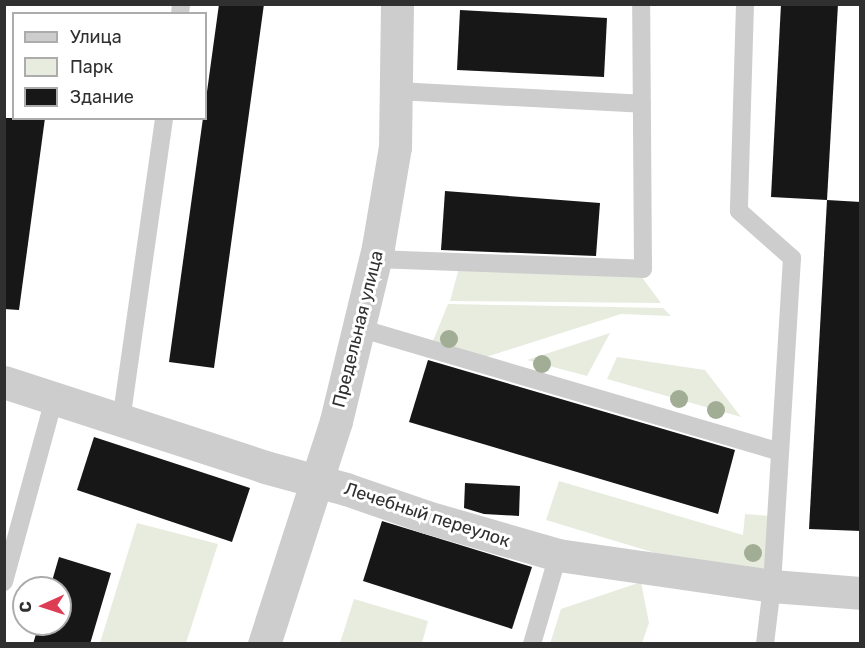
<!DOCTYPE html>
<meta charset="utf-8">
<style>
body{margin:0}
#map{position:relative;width:865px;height:648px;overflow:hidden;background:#fff;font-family:Rubik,sans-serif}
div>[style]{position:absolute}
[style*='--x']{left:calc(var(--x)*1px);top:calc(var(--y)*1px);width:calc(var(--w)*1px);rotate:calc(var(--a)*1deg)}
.green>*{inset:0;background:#e7ecdf}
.building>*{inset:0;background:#171717}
.service>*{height:18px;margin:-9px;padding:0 9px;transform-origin:9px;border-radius:9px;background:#cdcdcd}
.minor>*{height:33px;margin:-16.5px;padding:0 16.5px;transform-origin:16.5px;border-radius:16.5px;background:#cdcdcd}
.tertiary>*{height:33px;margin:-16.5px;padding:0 16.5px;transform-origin:16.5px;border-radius:16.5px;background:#cdcdcd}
.trees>*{width:18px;height:18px;margin:-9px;border-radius:50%;background:#a2ad95}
span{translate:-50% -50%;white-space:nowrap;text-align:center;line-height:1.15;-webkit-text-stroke:6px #fff;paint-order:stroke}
.street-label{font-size:18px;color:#303030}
.frame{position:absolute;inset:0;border:6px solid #303030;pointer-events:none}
.legend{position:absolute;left:12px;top:12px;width:195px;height:108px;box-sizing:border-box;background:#fff;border:2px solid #acacac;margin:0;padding:8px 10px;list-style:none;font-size:18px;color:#303030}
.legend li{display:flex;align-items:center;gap:12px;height:30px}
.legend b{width:30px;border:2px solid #acacac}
.north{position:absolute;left:12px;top:576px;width:60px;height:60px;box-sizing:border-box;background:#fff;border:2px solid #acacac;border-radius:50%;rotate:267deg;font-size:16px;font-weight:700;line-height:24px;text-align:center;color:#303030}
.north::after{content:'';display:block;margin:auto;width:21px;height:27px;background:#dd3c53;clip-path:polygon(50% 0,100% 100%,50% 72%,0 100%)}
</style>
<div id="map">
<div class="green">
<i style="clip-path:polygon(459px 268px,638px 272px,661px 303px,450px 301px)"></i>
<i style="clip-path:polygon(448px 304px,663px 308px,671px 316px,621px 314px,486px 357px,433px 341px)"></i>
<i style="clip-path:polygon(610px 333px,587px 376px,527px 360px)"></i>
<i style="clip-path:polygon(617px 357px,705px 370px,741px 417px,607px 379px)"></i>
<i style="clip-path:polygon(559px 481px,743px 535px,745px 514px,770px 516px,767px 573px,685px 562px,546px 520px)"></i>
<i style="clip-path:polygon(137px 523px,218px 544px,186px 643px,100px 643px)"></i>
<i style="clip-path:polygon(641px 582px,649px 623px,642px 643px,550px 644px,561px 609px)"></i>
<i style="clip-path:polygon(354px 599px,428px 621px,422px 643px,340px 643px)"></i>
</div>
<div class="building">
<i style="clip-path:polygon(219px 4px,264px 4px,214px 368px,169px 362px,203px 118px,206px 118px,206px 99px)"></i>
<i style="clip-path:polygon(781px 4px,838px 4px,827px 200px,771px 197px)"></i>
<i style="clip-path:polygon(460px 10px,607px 18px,604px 77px,457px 70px)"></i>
<i style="clip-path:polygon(4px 118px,45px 118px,19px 310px,4px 309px)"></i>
<i style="clip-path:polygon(445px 191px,600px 203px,596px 256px,441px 250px)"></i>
<i style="clip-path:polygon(827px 200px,861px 202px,861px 531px,809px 529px)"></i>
<i style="clip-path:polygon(428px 360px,735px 450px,718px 514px,409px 422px)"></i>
<i style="clip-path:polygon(94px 437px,250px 488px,232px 542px,77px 490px)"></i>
<i style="clip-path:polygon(465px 483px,520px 486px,519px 516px,484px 514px,464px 508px)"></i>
<i style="clip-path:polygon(382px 521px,532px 567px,512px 629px,363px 581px)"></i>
<i style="clip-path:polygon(59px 557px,111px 573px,90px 644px,33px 644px,39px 624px,60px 624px,60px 588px,50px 588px)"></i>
</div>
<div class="service">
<i style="--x:745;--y:4;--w:207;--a:91.7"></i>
<i style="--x:739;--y:211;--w:71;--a:41.6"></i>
<i style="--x:792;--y:258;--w:329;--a:93.5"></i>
<i style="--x:772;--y:586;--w:58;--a:96.9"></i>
<i style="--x:180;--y:14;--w:10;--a:-84"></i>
<i style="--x:397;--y:91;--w:245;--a:3"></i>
<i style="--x:375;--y:259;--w:268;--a:2.1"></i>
<i style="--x:643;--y:269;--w:265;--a:-90.4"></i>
<i style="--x:359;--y:328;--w:439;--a:16.4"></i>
<i style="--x:121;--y:421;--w:306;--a:-81.9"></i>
<i style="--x:4;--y:582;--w:190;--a:-74.7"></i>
<i style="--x:532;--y:644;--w:93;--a:-73.7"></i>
</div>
<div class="minor">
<i style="--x:4;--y:382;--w:274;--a:18"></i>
<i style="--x:265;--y:467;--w:84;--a:15.2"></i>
<i style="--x:346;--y:489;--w:86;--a:19.1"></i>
<i style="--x:427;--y:517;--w:136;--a:16.2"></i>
<i style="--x:558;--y:555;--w:216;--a:8.2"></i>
<i style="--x:772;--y:586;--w:88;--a:4.5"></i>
</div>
<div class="tertiary">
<i style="--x:264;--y:644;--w:234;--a:-72.1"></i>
<i style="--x:336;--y:421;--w:179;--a:-76.4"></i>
<i style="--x:378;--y:247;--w:101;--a:-80.4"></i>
<i style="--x:395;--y:147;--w:143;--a:-89.2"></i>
</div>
<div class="trees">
<i style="left:449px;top:339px"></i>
<i style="left:542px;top:364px"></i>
<i style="left:679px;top:399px"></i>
<i style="left:716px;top:410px"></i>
<i style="left:753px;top:553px"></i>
</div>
<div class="street-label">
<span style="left:358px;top:329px;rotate:-76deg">Предельная улица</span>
<span style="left:427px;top:515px;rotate:18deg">Лечебный переулок</span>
</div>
<div class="frame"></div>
<ul class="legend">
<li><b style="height:8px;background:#cdcdcd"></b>Улица</li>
<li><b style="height:16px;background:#e7ecdf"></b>Парк</li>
<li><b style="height:16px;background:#171717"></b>Здание</li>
</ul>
<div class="north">С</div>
</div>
